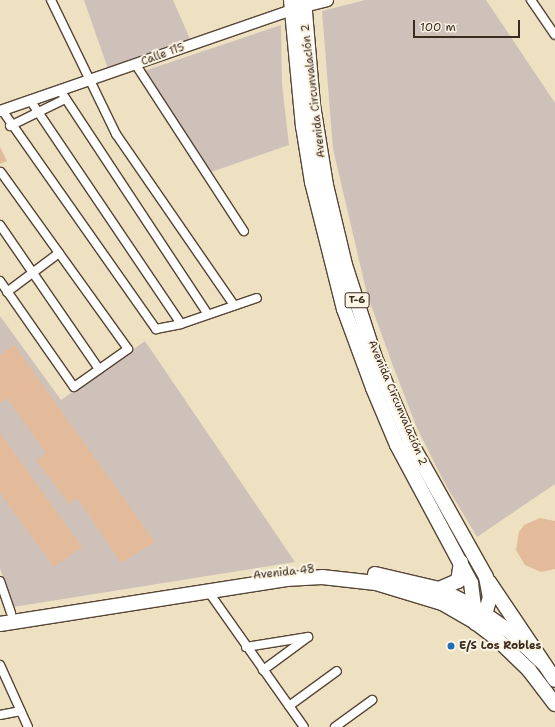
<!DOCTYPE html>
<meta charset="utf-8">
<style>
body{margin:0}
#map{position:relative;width:555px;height:727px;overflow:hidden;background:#eee1c1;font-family:"Shantell Sans",sans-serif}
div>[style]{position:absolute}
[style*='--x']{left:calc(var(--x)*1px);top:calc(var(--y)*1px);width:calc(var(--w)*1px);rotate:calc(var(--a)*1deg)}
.industrial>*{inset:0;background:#cec1ba}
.building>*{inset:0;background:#e3bb9a}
.roads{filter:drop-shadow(1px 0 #564536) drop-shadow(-1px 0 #564536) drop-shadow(0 1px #564536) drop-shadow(0 -1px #564536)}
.minor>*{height:8px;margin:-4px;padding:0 4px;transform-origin:4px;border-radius:4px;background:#fff}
.tertiary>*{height:10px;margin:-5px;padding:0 5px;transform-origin:5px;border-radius:5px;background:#fff}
.secondary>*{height:12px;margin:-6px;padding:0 6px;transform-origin:6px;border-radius:6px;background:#fff}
.trunk>*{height:14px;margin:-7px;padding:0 7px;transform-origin:7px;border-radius:7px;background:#fff}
.dots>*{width:11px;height:11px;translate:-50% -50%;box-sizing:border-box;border:2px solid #fcf5e5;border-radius:50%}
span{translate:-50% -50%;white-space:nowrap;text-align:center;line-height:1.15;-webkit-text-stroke:4px #fcf5e5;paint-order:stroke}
.shield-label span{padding:1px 3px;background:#fcf5e5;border:1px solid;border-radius:3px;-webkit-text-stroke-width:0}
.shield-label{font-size:10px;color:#3b2a1e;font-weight:700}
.street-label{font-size:11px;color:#3b2a1e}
.poi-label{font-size:11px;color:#3b2a1e;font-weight:700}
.left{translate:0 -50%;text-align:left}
.scale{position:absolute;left:413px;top:20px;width:107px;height:18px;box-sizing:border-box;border:2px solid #3b2a1e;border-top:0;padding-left:5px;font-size:12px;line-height:14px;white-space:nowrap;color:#3b2a1e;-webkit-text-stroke:3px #fcf5e5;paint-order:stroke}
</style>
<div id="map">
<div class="industrial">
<i style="clip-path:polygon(84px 0,173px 0,190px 39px,108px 69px)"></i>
<i style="clip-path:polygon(365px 0,486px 0,555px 103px,555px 484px,477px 537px,444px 482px,417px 428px,393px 366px,367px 294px,333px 149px,322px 11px)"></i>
<i style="clip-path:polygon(281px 25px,282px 84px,289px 145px,205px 174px,141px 72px)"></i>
<i style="clip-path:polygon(0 316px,61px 400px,145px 341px,295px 562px,13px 607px,0 568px)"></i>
</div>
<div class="building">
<i style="clip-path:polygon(0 147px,7px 161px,0 164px)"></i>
<i style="clip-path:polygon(14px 345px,155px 542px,121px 563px,77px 498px,69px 504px,36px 460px,46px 453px,7px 398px,0 403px,0 355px)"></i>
<i style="clip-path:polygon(0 433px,82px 547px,54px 567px,0 493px)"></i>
<i style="clip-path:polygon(540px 518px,555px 521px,555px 569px,541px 572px,525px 565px,516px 550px,519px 532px,524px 525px)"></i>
</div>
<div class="roads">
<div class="minor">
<i style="--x:51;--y:0;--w:149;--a:64.1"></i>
<i style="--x:116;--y:134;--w:208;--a:55.4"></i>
<i style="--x:531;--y:0;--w:42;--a:55.6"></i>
<i style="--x:136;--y:65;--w:198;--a:57"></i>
<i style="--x:60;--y:90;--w:267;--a:56.6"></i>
<i style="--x:30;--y:100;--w:270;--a:56"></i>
<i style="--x:2;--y:110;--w:268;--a:54.9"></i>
<i style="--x:156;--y:329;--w:25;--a:-11"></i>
<i style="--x:181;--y:324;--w:80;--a:-18.9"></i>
<i style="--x:10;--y:126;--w:61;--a:-26.1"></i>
<i style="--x:0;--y:225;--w:175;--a:55.5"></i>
<i style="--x:0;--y:281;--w:129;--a:55.1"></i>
<i style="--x:74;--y:387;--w:66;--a:-35.1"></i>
<i style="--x:128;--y:349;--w:218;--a:-125.7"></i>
<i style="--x:7;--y:292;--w:65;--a:-36.9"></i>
<i style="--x:0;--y:581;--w:34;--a:71"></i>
<i style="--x:208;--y:591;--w:166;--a:54.8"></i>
<i style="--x:246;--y:647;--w:63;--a:-9.2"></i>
<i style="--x:308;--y:637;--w:56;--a:143.7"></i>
<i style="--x:0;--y:665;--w:68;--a:65.7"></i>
<i style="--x:289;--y:706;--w:59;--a:-36.1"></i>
<i style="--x:0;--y:715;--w:21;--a:-11"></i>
<i style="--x:335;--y:727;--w:46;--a:-36.1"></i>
</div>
<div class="tertiary">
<i style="--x:0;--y:111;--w:308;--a:-19.1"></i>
</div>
<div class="secondary">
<i style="--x:296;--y:8;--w:32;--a:-14"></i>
</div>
<div class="trunk">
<i style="--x:291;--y:0;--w:127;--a:84.6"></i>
<i style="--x:303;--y:126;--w:57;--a:80.9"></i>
<i style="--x:312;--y:182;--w:131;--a:75.9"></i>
<i style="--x:344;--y:309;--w:84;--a:69.8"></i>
<i style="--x:373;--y:388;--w:62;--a:67.2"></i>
<i style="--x:397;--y:445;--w:157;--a:61.8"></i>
<i style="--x:471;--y:583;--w:40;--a:82.9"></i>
<i style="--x:304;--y:0;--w:105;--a:85.1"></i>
<i style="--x:313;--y:105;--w:81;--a:80.8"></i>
<i style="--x:326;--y:185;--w:82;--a:76.6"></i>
<i style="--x:345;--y:265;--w:98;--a:72.1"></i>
<i style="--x:375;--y:358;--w:95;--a:67"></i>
<i style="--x:412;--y:445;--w:151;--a:60.7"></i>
<i style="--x:486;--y:577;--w:20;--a:79"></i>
<i style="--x:490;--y:597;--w:18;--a:106"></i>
<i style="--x:485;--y:614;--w:13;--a:135"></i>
<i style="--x:375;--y:574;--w:66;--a:13.2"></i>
<i style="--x:439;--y:589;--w:38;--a:27"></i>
<i style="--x:473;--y:606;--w:44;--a:34.8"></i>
<i style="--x:509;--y:631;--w:48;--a:43.3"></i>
<i style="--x:489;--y:582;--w:118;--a:56"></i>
<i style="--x:439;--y:589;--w:21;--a:-23"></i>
<i style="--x:458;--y:581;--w:19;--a:-81"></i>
<i style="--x:0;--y:624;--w:290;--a:-8.9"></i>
<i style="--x:286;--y:579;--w:36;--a:-3"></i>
<i style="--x:322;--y:577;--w:54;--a:6.3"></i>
<i style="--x:376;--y:583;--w:69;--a:16.9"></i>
<i style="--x:442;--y:603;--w:39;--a:30"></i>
<i style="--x:476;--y:623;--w:26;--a:37"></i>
<i style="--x:497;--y:639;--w:45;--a:44.1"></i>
<i style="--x:529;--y:670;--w:43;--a:52.6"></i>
</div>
</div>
<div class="dots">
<i style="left:451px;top:646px;background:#1f6fb2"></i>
</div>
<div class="shield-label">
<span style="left:357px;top:300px">T-6</span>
</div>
<div class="street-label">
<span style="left:163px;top:55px;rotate:-20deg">Calle 115</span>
<span style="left:314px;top:91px;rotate:-97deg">Avenida Circunvalación 2</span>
<span style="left:397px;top:403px;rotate:67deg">Avenida Circunvalación 2</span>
<span style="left:284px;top:573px;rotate:-6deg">Avenida 48</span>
</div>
<div class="poi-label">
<span class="left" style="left:459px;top:646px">E/S Los Robles</span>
</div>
<div class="scale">100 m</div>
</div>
